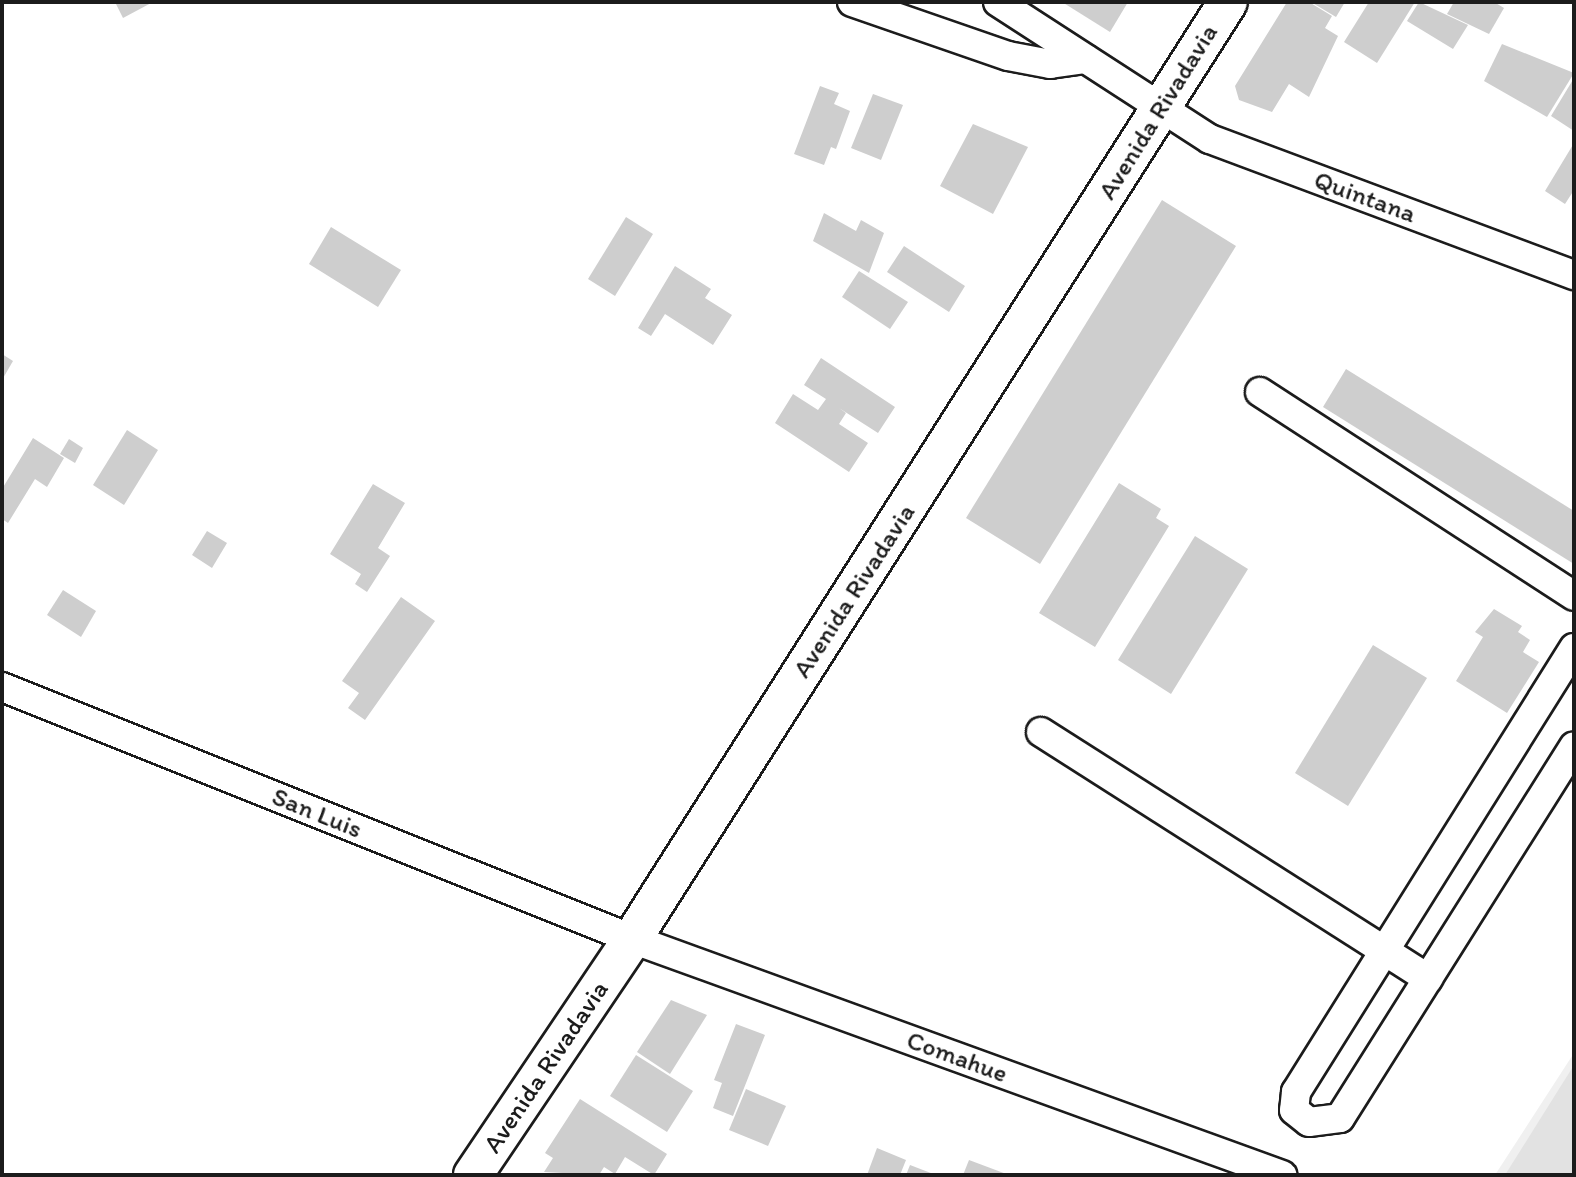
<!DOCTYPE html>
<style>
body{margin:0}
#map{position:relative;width:1576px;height:1177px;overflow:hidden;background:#fff;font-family:Itim,sans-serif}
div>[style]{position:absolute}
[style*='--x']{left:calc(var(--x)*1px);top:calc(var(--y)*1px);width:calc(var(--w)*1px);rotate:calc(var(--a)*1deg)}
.built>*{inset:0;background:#f0f0f0}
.green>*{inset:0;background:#e2e2e2}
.building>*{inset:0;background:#cecece}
.roads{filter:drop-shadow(2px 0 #1c1c1c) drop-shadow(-2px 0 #1c1c1c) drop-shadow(0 2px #1c1c1c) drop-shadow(0 -2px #1c1c1c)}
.street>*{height:28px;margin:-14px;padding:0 14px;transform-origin:14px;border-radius:14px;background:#fff}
.secondary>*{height:38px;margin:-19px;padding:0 19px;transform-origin:19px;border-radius:19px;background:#fff}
span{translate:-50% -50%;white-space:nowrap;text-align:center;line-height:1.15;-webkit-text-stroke:5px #fff;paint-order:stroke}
.street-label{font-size:26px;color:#1c1c1c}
.frame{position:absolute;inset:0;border:4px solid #1c1c1c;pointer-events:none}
</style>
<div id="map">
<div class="built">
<i style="clip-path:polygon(1574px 1053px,1574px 1175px,1495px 1175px)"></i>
</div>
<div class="green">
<i style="clip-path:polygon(1574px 1065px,1574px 1175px,1505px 1175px)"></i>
</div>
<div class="building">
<i style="clip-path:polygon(115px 2px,153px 2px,123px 18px)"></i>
<i style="clip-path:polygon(1062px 2px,1128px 2px,1110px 32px)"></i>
<i style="clip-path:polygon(1287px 2px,1309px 2px,1332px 16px,1325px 28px,1338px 36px,1309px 97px,1289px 84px,1272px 112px,1239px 100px,1235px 86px)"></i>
<i style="clip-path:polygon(1311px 2px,1345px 2px,1336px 17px)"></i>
<i style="clip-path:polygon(1369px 2px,1415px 2px,1377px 63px,1344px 42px)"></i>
<i style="clip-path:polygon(1419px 2px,1468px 25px,1453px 49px,1407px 21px)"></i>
<i style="clip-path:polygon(1454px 2px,1494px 2px,1504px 8px,1489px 34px,1447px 14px)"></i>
<i style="clip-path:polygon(1502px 44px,1574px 73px,1547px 117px,1484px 81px)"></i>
<i style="clip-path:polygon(1574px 78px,1574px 131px,1551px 116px)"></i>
<i style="clip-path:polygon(820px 86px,839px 93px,834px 104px,850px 111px,836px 149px,831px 147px,824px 165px,794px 154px)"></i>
<i style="clip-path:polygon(873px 94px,903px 105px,881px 160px,851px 148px)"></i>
<i style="clip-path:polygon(973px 124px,1028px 147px,993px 214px,940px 186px)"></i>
<i style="clip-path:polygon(1574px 143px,1574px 190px,1565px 204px,1545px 191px)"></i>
<i style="clip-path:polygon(1162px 200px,1236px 246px,1040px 564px,966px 518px)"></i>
<i style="clip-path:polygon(824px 213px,856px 231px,861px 220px,884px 233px,869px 273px,813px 241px)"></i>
<i style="clip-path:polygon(626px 217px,653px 234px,615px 296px,588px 279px)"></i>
<i style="clip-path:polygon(331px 227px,401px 270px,378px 307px,309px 264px)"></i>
<i style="clip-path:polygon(904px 246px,965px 286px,949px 312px,887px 272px)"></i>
<i style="clip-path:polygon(675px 266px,711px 289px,705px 298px,732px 315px,713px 345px,665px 314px,651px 336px,638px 328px)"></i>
<i style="clip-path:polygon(859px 271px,908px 302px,890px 329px,842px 297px)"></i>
<i style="clip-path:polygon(2px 354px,13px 361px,2px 380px)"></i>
<i style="clip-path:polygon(821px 358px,895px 407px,878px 433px,839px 408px,846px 413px,839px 424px,868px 443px,849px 472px,775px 423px,793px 394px,818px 410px,826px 399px,804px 385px)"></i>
<i style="clip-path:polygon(1346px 369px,1574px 511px,1574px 564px,1323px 407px)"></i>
<i style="clip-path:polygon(127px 430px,158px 450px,124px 505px,93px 485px)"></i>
<i style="clip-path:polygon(33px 438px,64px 458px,47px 487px,35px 479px,8px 523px,2px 519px,2px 489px)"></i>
<i style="clip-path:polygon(69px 439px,83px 448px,75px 463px,60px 454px)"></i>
<i style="clip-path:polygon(1119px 483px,1161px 509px,1156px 518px,1169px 526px,1095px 647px,1039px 613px)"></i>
<i style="clip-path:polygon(373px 484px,405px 503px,378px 548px,390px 556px,367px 592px,355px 584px,361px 574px,330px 554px)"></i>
<i style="clip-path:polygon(207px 531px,227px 543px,212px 568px,192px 555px)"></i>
<i style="clip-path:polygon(1195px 536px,1248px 569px,1171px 694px,1118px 660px)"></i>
<i style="clip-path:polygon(63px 590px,96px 611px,81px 637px,47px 615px)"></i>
<i style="clip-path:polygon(401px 597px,435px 621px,365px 720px,348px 708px,359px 693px,342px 681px)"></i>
<i style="clip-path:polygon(1494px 609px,1522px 626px,1518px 632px,1530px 640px,1523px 652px,1539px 662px,1507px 713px,1456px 681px,1483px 637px,1475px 632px)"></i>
<i style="clip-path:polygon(1373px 645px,1427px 678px,1348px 806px,1295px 773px)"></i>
<i style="clip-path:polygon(671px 1000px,707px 1015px,670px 1074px,637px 1052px)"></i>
<i style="clip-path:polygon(736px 1024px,765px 1035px,733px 1116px,713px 1108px,722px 1083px,714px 1080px)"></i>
<i style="clip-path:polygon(636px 1055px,693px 1091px,667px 1132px,610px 1096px)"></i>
<i style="clip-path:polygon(746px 1089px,786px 1106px,768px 1146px,729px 1130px)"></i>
<i style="clip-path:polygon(580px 1099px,667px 1154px,654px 1175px,625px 1157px,615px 1174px,604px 1167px,599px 1175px,544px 1172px,553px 1158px,545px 1153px)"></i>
<i style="clip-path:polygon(877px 1148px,906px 1160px,900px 1175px,867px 1175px)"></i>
<i style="clip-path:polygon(969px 1160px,1009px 1175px,963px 1175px)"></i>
<i style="clip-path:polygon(910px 1165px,936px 1175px,906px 1175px)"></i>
</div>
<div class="roads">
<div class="street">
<i style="--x:852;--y:2;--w:165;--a:19.1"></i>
<i style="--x:1008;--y:56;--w:43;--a:10.8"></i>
<i style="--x:1050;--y:64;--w:36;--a:-8"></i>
<i style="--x:998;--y:2;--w:252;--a:32.9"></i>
<i style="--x:1210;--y:139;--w:389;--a:20.5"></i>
<i style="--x:1260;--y:392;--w:374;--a:33"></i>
<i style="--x:1574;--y:648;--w:524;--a:122.05"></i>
<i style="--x:1296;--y:1092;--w:18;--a:96"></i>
<i style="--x:1294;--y:1110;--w:19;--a:39"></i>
<i style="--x:1309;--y:1122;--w:31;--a:-7"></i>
<i style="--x:1340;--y:1118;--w:439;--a:-57.8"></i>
<i style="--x:2;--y:687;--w:679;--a:21.8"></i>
<i style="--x:632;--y:939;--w:692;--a:19.95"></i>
<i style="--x:1041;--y:732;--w:459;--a:32.5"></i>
</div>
<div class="secondary">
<i style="--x:473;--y:1175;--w:285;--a:-56"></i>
<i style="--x:632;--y:939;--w:1110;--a:-57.54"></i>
</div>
</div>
<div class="street-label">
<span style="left:1158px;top:112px;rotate:-58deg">Avenida Rivadavia</span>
<span style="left:1365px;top:197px;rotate:20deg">Quintana</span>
<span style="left:854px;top:591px;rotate:-57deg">Avenida Rivadavia</span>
<span style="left:317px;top:813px;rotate:22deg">San Luis</span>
<span style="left:957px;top:1057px;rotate:20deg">Comahue</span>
<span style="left:546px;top:1067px;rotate:-56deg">Avenida Rivadavia</span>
</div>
<div class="frame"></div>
</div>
